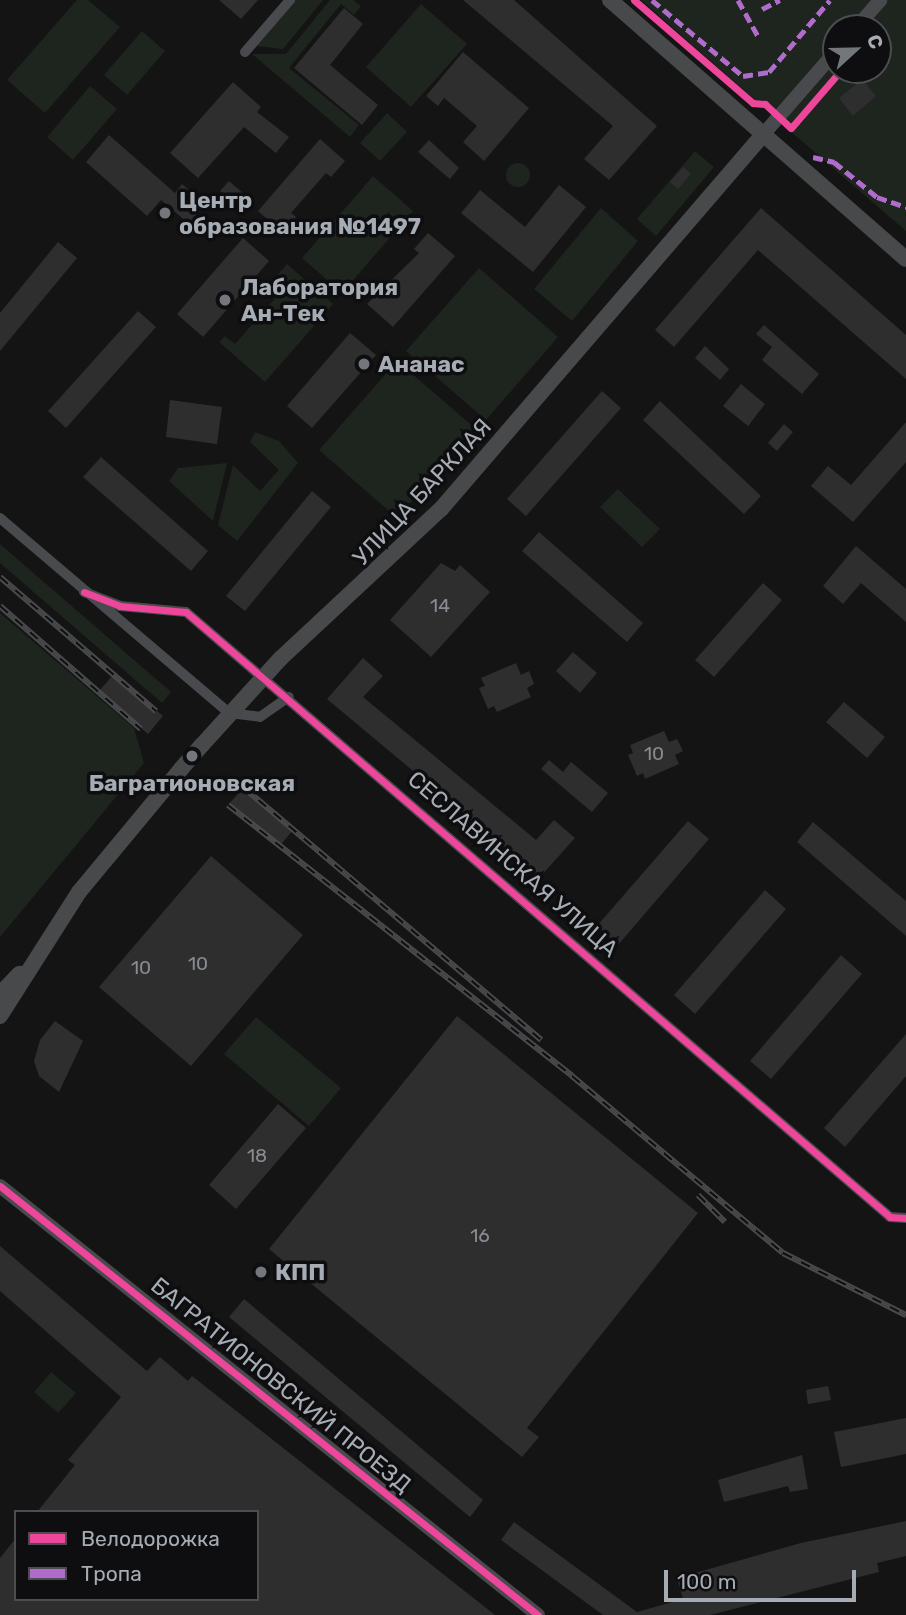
<!DOCTYPE html>
<meta charset="utf-8">
<style>
body{margin:0}
#map{position:relative;width:906px;height:1615px;overflow:hidden;background:#141414;font-family:Rubik,sans-serif}
div>[style]{position:absolute}
[style*='--x']{left:calc(var(--x)*1px);top:calc(var(--y)*1px);width:calc(var(--w)*1px);rotate:calc(var(--a)*1deg)}
.green>*{inset:0;background:#1e241e}
.round{border-radius:50%}
.building>*{inset:0;background:#2e2e2f}
.minor>*{height:10px;margin:-5px;padding:0 5px;transform-origin:5px;border-radius:5px;background:#484a4d}
.tertiary>*{height:14px;margin:-7px;padding:0 7px;transform-origin:7px;border-radius:7px;background:#484a4d}
.secondary>*{height:16px;margin:-8px;padding:0 8px;transform-origin:8px;border-radius:8px;background:#47494a}
.rail>*{height:6px;margin-top:-3px;transform-origin:0;background:repeating-linear-gradient(90deg,#0e0e10 0 10px,#494a4c 0 20px);box-sizing:border-box;border-block:2px solid #494a4c}
.secondary-bridge>*{height:16px;margin:-8px;padding:0 8px;transform-origin:8px;border-radius:8px;background:#47494a}
.quiet>*{height:5px;margin-top:-2.5px;transform-origin:0;background:repeating-linear-gradient(90deg,#b06ccc 0 10px,transparent 0 15px)}
.cycleway>*{height:7px;margin:-3.5px;padding:0 3.5px;transform-origin:3.5px;border-radius:3.5px;background:#ed469a}
.dots>*{width:19px;height:19px;translate:-50% -50%;box-sizing:border-box;border:4px solid #0e0e10;border-radius:50%}
span{translate:-50% -50%;white-space:nowrap;text-align:center;line-height:1.15;-webkit-text-stroke:7px #0e0e10;paint-order:stroke}
.number-label{font-size:19px;color:#888c92}
.number-label span{-webkit-text-stroke-width:0}
.poi-label{font-size:23px;color:#a6acb3;font-weight:700}
.left{translate:0 -50%;text-align:left}
.street-label{font-size:23px;color:#a6acb3}
.legend{position:absolute;left:14px;top:1510px;width:245px;height:91px;box-sizing:border-box;background:#0e0e10;border:2px solid #4b4d51;margin:0;padding:9px 12px;list-style:none;font-size:21px;color:#a6acb3}
.legend li{display:flex;align-items:center;gap:14px;height:35px}
.legend b{width:35px;border:2px solid #4b4d51}
.north{position:absolute;left:822px;top:14px;width:70px;height:70px;box-sizing:border-box;background:#0e0e10;border:2px solid #4b4d51;border-radius:50%;rotate:68deg;font-size:19px;font-weight:700;line-height:28px;text-align:center;color:#a6acb3}
.north::after{content:'';display:block;margin:auto;width:24px;height:32px;background:#73777b;clip-path:polygon(50% 0,100% 100%,50% 72%,0 100%)}
.scale{position:absolute;left:664px;top:1570px;width:192px;height:32px;box-sizing:border-box;border:4px solid #a6acb3;border-top:0;padding-left:9px;font-size:21px;line-height:24px;white-space:nowrap;color:#a6acb3;-webkit-text-stroke:5px #0e0e10;paint-order:stroke}
</style>
<div id="map">
<div class="green">
<i style="clip-path:polygon(77px 0,88px 0,120px 27px,45px 113px,7px 80px)"></i>
<i style="clip-path:polygon(294px 0,323px 0,283px 49px,257px 46px)"></i>
<i style="clip-path:polygon(330px 0,353px 0,361px 6px,354px 15px,341px 4px,289px 68px,359px 125px,350px 137px,252px 54px,286px 54px)"></i>
<i style="clip-path:polygon(evenodd,641px 0,906px 0,906px 231px,789px 130px,641px 0,836px 28px,878px 28px,878px 70px,836px 70px,836px 28px)"></i>
<i style="clip-path:polygon(421px 4px,467px 44px,411px 107px,366px 67px)"></i>
<i style="clip-path:polygon(142px 31px,165px 51px,127px 95px,104px 75px)"></i>
<i style="clip-path:polygon(90px 86px,117px 109px,73px 160px,47px 137px)"></i>
<i style="clip-path:polygon(387px 113px,407px 132px,380px 161px,360px 143px)"></i>
<i style="clip-path:polygon(695px 151px,714px 167px,656px 236px,637px 219px)"></i>
<i class="round" style="left:506px;top:163px;width:24px;height:24px"></i>
<i style="clip-path:polygon(373px 176px,413px 211px,342px 293px,302px 258px)"></i>
<i style="clip-path:polygon(601px 208px,638px 241px,572px 321px,534px 289px)"></i>
<i style="clip-path:polygon(287px 264px,333px 304px,265px 382px,219px 342px,225px 336px,235px 344px,283px 289px,273px 280px)"></i>
<i style="clip-path:polygon(479px 268px,558px 337px,486px 420px,406px 351px)"></i>
<i style="clip-path:polygon(397px 361px,475px 428px,397px 518px,319px 450px)"></i>
<i style="clip-path:polygon(255px 432px,279px 441px,298px 463px,237px 541px,218px 525px,233px 465px,260px 491px,279px 470px,250px 442px)"></i>
<i style="clip-path:polygon(227px 463px,213px 521px,169px 481px,178px 468px)"></i>
<i style="clip-path:polygon(618px 489px,660px 529px,642px 547px,600px 507px)"></i>
<i style="clip-path:polygon(0 544px,171px 692px,162px 703px,0 563px)"></i>
<i style="clip-path:polygon(0 613px,134px 728px,144px 763px,0 937px)"></i>
<i style="clip-path:polygon(256px 1017px,341px 1088px,309px 1126px,224px 1054px)"></i>
<i style="clip-path:polygon(51px 1372px,76px 1393px,58px 1413px,34px 1392px)"></i>
</div>
<div class="building">
<i style="clip-path:polygon(219px 0,258px 0,241px 19px)"></i>
<i style="clip-path:polygon(463px 0,514px 0,657px 126px,609px 180px,584px 159px,613px 126px)"></i>
<i style="clip-path:polygon(344px 8px,363px 24px,330px 65px,378px 105px,362px 125px,294px 68px)"></i>
<i style="clip-path:polygon(463px 52px,529px 108px,484px 161px,463px 142px,477px 126px,444px 98px,438px 106px,426px 96px)"></i>
<i style="clip-path:polygon(862px 79px,876px 96px,853px 116px,839px 98px)"></i>
<i style="clip-path:polygon(233px 82px,261px 107px,257px 112px,289px 137px,276px 153px,244px 127px,198px 178px,170px 153px)"></i>
<i style="clip-path:polygon(109px 135px,175px 193px,182px 184px,206px 204px,189px 224px,161px 200px,147px 216px,86px 162px)"></i>
<i style="clip-path:polygon(320px 139px,345px 161px,331px 177px,326px 173px,291px 213px,296px 217px,282px 232px,258px 211px)"></i>
<i style="clip-path:polygon(429px 140px,459px 168px,450px 179px,418px 152px)"></i>
<i style="clip-path:polygon(683px 167px,691px 174px,678px 189px,670px 182px)"></i>
<i style="clip-path:polygon(229px 181px,244px 194px,235px 204px,220px 191px)"></i>
<i style="clip-path:polygon(559px 185px,586px 207px,533px 272px,461px 213px,480px 190px,525px 227px)"></i>
<i style="clip-path:polygon(761px 208px,906px 335px,906px 379px,758px 250px,674px 347px,655px 330px)"></i>
<i style="clip-path:polygon(428px 233px,455px 256px,393px 327px,367px 304px,419px 253px,414px 249px)"></i>
<i style="clip-path:polygon(243px 238px,269px 261px,203px 337px,177px 314px)"></i>
<i style="clip-path:polygon(58px 242px,77px 258px,0 351px,0 313px)"></i>
<i style="clip-path:polygon(138px 311px,156px 327px,66px 428px,48px 411px)"></i>
<i style="clip-path:polygon(764px 325px,819px 374px,802px 394px,762px 360px,772px 347px,756px 334px)"></i>
<i style="clip-path:polygon(350px 333px,376px 355px,312px 428px,287px 406px)"></i>
<i style="clip-path:polygon(705px 346px,729px 369px,720px 380px,695px 358px)"></i>
<i style="clip-path:polygon(741px 384px,765px 404px,748px 426px,723px 406px)"></i>
<i style="clip-path:polygon(602px 391px,621px 408px,526px 516px,507px 499px)"></i>
<i style="clip-path:polygon(170px 400px,222px 407px,217px 444px,166px 437px)"></i>
<i style="clip-path:polygon(660px 401px,761px 496px,744px 514px,643px 420px)"></i>
<i style="clip-path:polygon(906px 422px,906px 462px,853px 522px,811px 486px,828px 466px,851px 485px)"></i>
<i style="clip-path:polygon(784px 424px,793px 432px,777px 451px,768px 443px)"></i>
<i style="clip-path:polygon(101px 457px,208px 551px,191px 571px,83px 477px)"></i>
<i style="clip-path:polygon(312px 491px,331px 507px,245px 611px,226px 596px)"></i>
<i style="clip-path:polygon(539px 532px,643px 623px,627px 642px,522px 551px)"></i>
<i style="clip-path:polygon(856px 546px,906px 589px,906px 622px,861px 583px,843px 604px,823px 586px)"></i>
<i style="clip-path:polygon(441px 563px,455px 571px,460px 565px,490px 592px,431px 657px,390px 620px)"></i>
<i style="clip-path:polygon(763px 583px,782px 600px,714px 677px,695px 660px)"></i>
<i style="clip-path:polygon(573px 652px,597px 673px,580px 693px,556px 671px)"></i>
<i style="clip-path:polygon(363px 658px,383px 676px,363px 697px,536px 840px,554px 820px,575px 838px,540px 877px,327px 699px)"></i>
<i style="clip-path:polygon(516px 663px,521px 675px,529px 671px,534px 684px,527px 688px,531px 697px,497px 712px,494px 706px,488px 709px,479px 688px,485px 686px,481px 678px)"></i>
<i style="clip-path:polygon(114px 674px,163px 716px,148px 734px,98px 692px)"></i>
<i style="clip-path:polygon(844px 702px,885px 737px,867px 758px,826px 722px)"></i>
<i style="clip-path:polygon(664px 731px,669px 742px,677px 739px,683px 751px,675px 755px,679px 764px,645px 779px,643px 773px,637px 776px,628px 755px,633px 753px,630px 745px)"></i>
<i style="clip-path:polygon(549px 760px,563px 772px,571px 762px,608px 793px,592px 812px,541px 769px)"></i>
<i style="clip-path:polygon(244px 787px,293px 830px,278px 848px,228px 805px)"></i>
<i style="clip-path:polygon(688px 821px,709px 839px,618px 945px,597px 926px)"></i>
<i style="clip-path:polygon(813px 822px,906px 901px,906px 936px,797px 842px)"></i>
<i style="clip-path:polygon(211px 856px,303px 935px,191px 1066px,99px 987px)"></i>
<i style="clip-path:polygon(765px 890px,786px 909px,695px 1014px,674px 995px)"></i>
<i style="clip-path:polygon(841px 955px,862px 974px,771px 1079px,750px 1061px)"></i>
<i style="clip-path:polygon(457px 1016px,698px 1213px,527px 1428px,539px 1437px,522px 1457px,269px 1249px)"></i>
<i style="clip-path:polygon(55px 1021px,83px 1041px,59px 1092px,39px 1076px,34px 1061px,40px 1040px)"></i>
<i style="clip-path:polygon(906px 1034px,906px 1076px,845px 1147px,824px 1128px)"></i>
<i style="clip-path:polygon(278px 1104px,306px 1128px,236px 1209px,209px 1185px)"></i>
<i style="clip-path:polygon(0 1246px,147px 1371px,160px 1357px,188px 1381px,192px 1376px,495px 1615px,0 1615px,0 1558px,16px 1538px,16px 1599px,257px 1599px,257px 1512px,37px 1512px,75px 1465px,68px 1460px,121px 1397px,0 1291px)"></i>
<i style="clip-path:polygon(244px 1299px,483px 1500px,470px 1517px,229px 1317px)"></i>
<i style="clip-path:polygon(828px 1386px,831px 1400px,808px 1404px,806px 1390px)"></i>
<i style="clip-path:polygon(906px 1418px,906px 1454px,841px 1467px,834px 1432px)"></i>
<i style="clip-path:polygon(802px 1455px,808px 1489px,790px 1492px,788px 1486px,724px 1502px,718px 1480px)"></i>
<i style="clip-path:polygon(906px 1521px,906px 1556px,877px 1563px,879px 1572px,710px 1615px,603px 1615px,501px 1540px,514px 1522px,637px 1612px,683px 1599px,677px 1578px,801px 1543px)"></i>
</div>
<div class="minor">
<i style="--x:245;--y:52;--w:69;--a:-49.1"></i>
<i style="--x:0;--y:518;--w:301;--a:40.4"></i>
<i style="--x:229;--y:713;--w:31;--a:7"></i>
<i style="--x:260;--y:717;--w:35;--a:-35"></i>
<i style="--x:84;--y:592;--w:39;--a:21"></i>
<i style="--x:120;--y:606;--w:66;--a:5.2"></i>
<i style="--x:186;--y:612;--w:928;--a:40.67"></i>
<i style="--x:890;--y:1217;--w:16;--a:4"></i>
</div>
<div class="tertiary">
<i style="--x:856;--y:28;--w:37;--a:-49"></i>
<i style="--x:762;--y:136;--w:113;--a:-49"></i>
<i style="--x:0;--y:1186;--w:688;--a:38.57"></i>
</div>
<div class="secondary">
<i style="--x:610;--y:0;--w:393;--a:41.2"></i>
<i style="--x:202;--y:745;--w:116;--a:-47.8"></i>
<i style="--x:280;--y:659;--w:220;--a:-43"></i>
<i style="--x:441;--y:509;--w:492;--a:-49.3"></i>
<i style="--x:0;--y:994;--w:28;--a:-46"></i>
<i style="--x:0;--y:1016;--w:147;--a:-57.5"></i>
<i style="--x:79;--y:892;--w:160;--a:-50.3"></i>
</div>
<div class="rail">
<i style="--x:0;--y:577;--w:206;--a:40.7"></i>
<i style="--x:0;--y:606;--w:187;--a:41.1"></i>
<i style="--x:243;--y:787;--w:391;--a:40.3"></i>
<i style="--x:228;--y:805;--w:438;--a:38.2"></i>
<i style="--x:572;--y:1076;--w:275;--a:40"></i>
<i style="--x:783;--y:1253;--w:138;--a:26.8"></i>
<i style="--x:698;--y:1195;--w:38;--a:45"></i>
</div>
<div class="secondary-bridge">
<i style="--x:181;--y:769;--w:32;--a:-49"></i>
</div>
<div class="quiet">
<i style="--x:652;--y:0;--w:119;--a:39.9"></i>
<i style="--x:743;--y:76;--w:26;--a:-9"></i>
<i style="--x:769;--y:72;--w:94;--a:-49.7"></i>
<i style="--x:738;--y:0;--w:43;--a:61.1"></i>
<i style="--x:762;--y:9;--w:20;--a:-27"></i>
<i style="--x:813;--y:157;--w:22;--a:13"></i>
<i style="--x:834;--y:162;--w:55;--a:39.1"></i>
<i style="--x:877;--y:197;--w:31;--a:19"></i>
</div>
<div class="cycleway">
<i style="--x:634;--y:0;--w:157;--a:40.9"></i>
<i style="--x:753;--y:103;--w:12;--a:5"></i>
<i style="--x:765;--y:104;--w:35;--a:43"></i>
<i style="--x:791;--y:128;--w:77;--a:-49.2"></i>
<i style="--x:84;--y:592;--w:39;--a:21"></i>
<i style="--x:120;--y:606;--w:66;--a:5.2"></i>
<i style="--x:186;--y:612;--w:928;--a:40.67"></i>
<i style="--x:890;--y:1217;--w:16;--a:4"></i>
<i style="--x:0;--y:1186;--w:688;--a:38.57"></i>
</div>
<div class="dots">
<i style="left:165px;top:213px;background:#73777b"></i>
<i style="left:225px;top:300px;background:#73777b"></i>
<i style="left:364px;top:364px;background:#73777b"></i>
<i style="left:192px;top:756px;background:#73777b"></i>
<i style="left:261px;top:1272px;background:#73777b"></i>
</div>
<div class="number-label">
<span style="left:440px;top:606px">14</span>
<span style="left:654px;top:754px">10</span>
<span style="left:198px;top:964px">10</span>
<span style="left:141px;top:968px">10</span>
<span style="left:257px;top:1156px">18</span>
<span style="left:480px;top:1236px">16</span>
</div>
<div class="poi-label">
<span class="left" style="left:179px;top:213px">Центр<br>образования №1497</span>
<span class="left" style="left:241px;top:300px">Лаборатория<br>Ан-Тек</span>
<span class="left" style="left:378px;top:364px">Ананас</span>
<span style="left:192px;top:783px">Багратионовская</span>
<span class="left" style="left:275px;top:1272px">КПП</span>
</div>
<div class="street-label">
<span style="left:422px;top:492px;rotate:-47deg">УЛИЦА БАРКЛАЯ</span>
<span style="left:513px;top:864px;rotate:41deg">СЕСЛАВИНСКАЯ УЛИЦА</span>
<span style="left:281px;top:1385px;rotate:39deg">БАГРАТИОНОВСКИЙ ПРОЕЗД</span>
</div>
<ul class="legend">
<li><b style="height:9px;background:#ed469a"></b>Велодорожка</li>
<li><b style="height:9px;background:#b06ccc"></b>Тропа</li>
</ul>
<div class="north">С</div>
<div class="scale">100 m</div>
</div>
